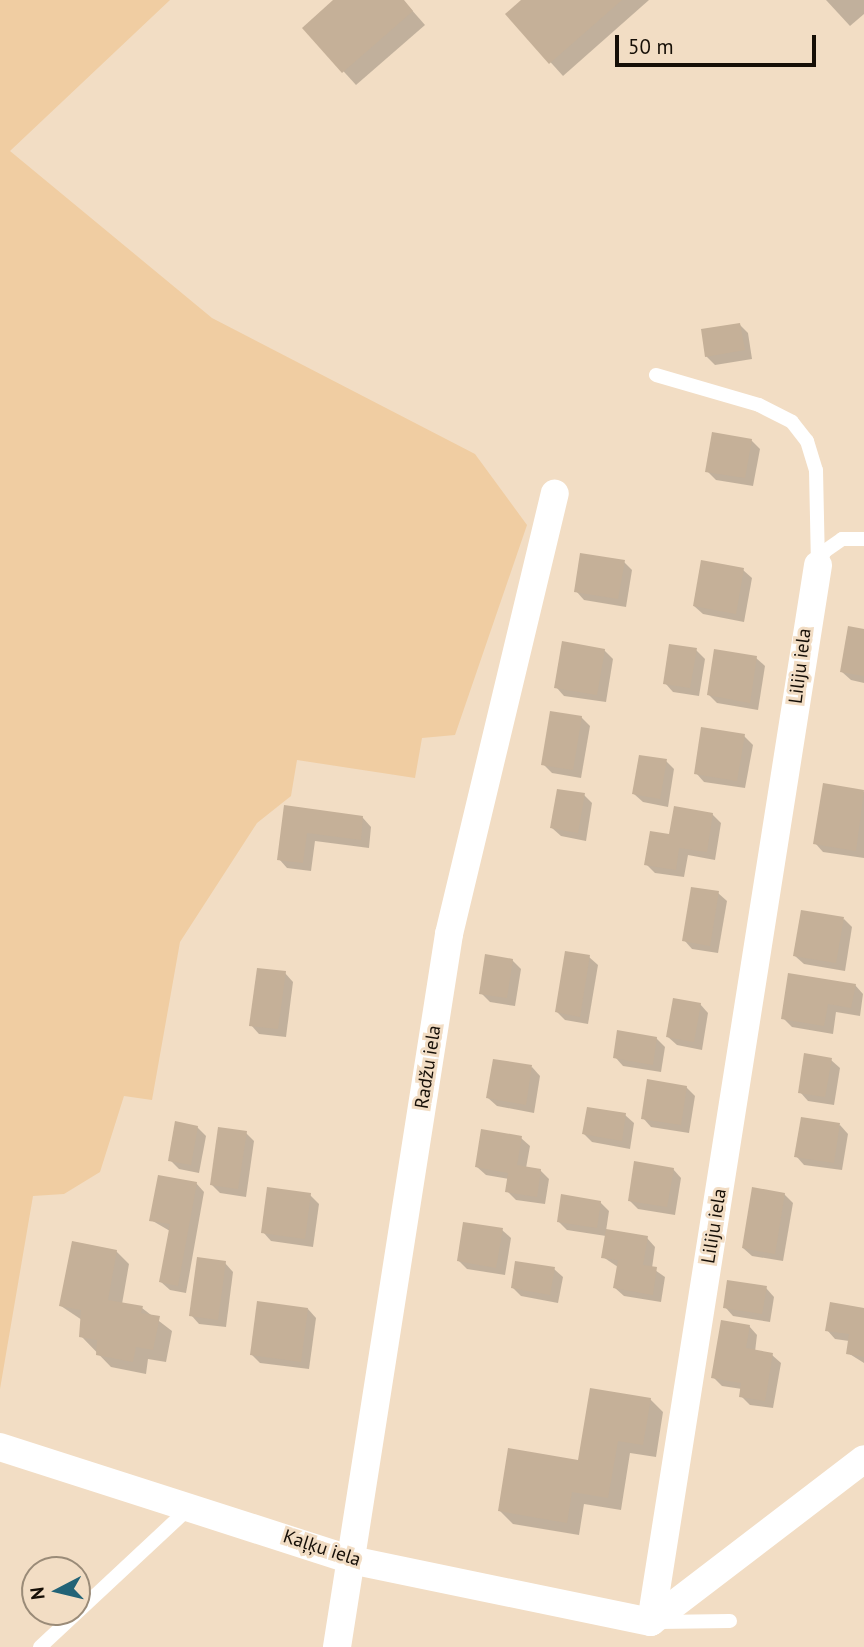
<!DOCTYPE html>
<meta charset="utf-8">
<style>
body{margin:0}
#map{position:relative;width:864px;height:1647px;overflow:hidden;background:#f2ddc4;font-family:"PT Sans",sans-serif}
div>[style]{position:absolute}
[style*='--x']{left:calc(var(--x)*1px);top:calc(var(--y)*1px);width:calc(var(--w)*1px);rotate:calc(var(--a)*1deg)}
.green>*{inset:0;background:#f0cda2}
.shadow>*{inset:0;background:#0003}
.building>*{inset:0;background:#c5b098}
.service>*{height:14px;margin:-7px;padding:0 7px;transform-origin:7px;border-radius:7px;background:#fff}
.minor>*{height:28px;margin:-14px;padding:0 14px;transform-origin:14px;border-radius:14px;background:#fff}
span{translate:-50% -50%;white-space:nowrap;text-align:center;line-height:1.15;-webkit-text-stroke:6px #f2ddc4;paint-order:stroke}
.street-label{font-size:19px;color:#160f07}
.north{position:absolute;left:21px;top:1556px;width:70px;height:70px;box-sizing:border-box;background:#f2ddc4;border:2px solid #9a8b78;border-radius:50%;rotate:263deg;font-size:19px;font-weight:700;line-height:28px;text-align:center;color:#160f07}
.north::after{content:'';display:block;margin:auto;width:24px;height:32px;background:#226377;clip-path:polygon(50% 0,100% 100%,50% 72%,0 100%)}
.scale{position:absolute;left:615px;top:35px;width:201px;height:32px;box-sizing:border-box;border:4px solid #160f07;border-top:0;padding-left:9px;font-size:21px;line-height:24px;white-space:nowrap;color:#160f07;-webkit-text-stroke:5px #f2ddc4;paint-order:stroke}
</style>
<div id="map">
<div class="green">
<i style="clip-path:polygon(0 0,170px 0,10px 151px,212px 318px,475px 454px,527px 525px,455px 735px,422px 738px,415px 778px,297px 760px,291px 796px,257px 823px,180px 942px,152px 1100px,124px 1096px,100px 1172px,64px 1194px,33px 1196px,0 1389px)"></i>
</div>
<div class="shadow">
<i style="clip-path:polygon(336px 0,403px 0,425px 25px,356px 85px,304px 28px)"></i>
<i style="clip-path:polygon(523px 0,649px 0,563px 76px,507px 14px)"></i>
<i style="clip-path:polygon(826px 0,864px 0,864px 14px,850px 26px)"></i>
<i style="clip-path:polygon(740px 325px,748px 333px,752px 359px,715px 365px,706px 356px)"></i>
<i style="clip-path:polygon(751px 440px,760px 449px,753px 486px,716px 480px,707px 471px)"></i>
<i style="clip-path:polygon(624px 562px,632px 570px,626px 607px,584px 600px,576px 591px)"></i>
<i style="clip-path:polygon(743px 570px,752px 578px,744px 622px,703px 614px,694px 606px)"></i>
<i style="clip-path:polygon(864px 631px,864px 683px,851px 680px,842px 672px)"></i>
<i style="clip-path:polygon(604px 650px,613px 659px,606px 702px,564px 696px,556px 687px)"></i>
<i style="clip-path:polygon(696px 650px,705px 659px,699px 696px,673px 692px,665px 683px)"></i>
<i style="clip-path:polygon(756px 658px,765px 666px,758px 710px,717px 703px,709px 695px)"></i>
<i style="clip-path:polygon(581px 717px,590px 726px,581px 778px,552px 773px,543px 764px)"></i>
<i style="clip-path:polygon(744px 736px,753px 745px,745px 788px,704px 782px,696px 773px)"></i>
<i style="clip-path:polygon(666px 761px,674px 769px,668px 807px,643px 802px,634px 794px)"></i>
<i style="clip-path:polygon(824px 785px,864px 792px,864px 858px,823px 852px,815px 843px)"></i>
<i style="clip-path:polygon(584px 795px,592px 803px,586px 841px,561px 836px,552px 828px)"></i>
<i style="clip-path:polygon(286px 807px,363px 818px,371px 827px,369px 848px,315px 841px,311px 871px,287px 868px,279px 859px)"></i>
<i style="clip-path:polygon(712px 814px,721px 823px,715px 860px,688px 855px,684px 877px,655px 873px,646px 864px,671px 836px)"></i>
<i style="clip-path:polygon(718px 893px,727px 901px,718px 953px,692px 949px,684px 940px)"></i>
<i style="clip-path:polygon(844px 919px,852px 927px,845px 971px,804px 964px,795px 956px)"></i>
<i style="clip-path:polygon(589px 957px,598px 965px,588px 1024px,565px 1020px,557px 1012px)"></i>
<i style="clip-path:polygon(512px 960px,521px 969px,515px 1006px,490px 1002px,481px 993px)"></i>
<i style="clip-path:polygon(285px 973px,293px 982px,286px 1037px,259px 1034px,251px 1025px)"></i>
<i style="clip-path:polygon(855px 985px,863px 994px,860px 1016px,836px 1012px,833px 1034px,792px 1027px,783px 1018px)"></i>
<i style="clip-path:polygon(700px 1004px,708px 1013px,702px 1050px,677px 1045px,668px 1037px)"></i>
<i style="clip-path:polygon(656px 1038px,665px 1047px,661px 1072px,623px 1066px,615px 1057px)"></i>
<i style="clip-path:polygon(831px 1060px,840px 1068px,834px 1105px,808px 1101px,800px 1092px)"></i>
<i style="clip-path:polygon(532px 1067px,540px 1076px,534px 1113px,497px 1106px,488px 1098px)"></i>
<i style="clip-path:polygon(686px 1087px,695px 1096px,689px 1133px,651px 1127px,643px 1118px)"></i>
<i style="clip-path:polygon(625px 1115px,634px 1123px,630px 1149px,592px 1142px,584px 1134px)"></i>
<i style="clip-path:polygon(840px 1125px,848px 1134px,842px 1170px,804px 1165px,796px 1156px)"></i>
<i style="clip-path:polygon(197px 1127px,206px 1136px,199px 1173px,179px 1169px,170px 1160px)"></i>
<i style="clip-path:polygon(246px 1133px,254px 1141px,246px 1197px,220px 1193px,212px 1185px)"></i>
<i style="clip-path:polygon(521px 1138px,530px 1146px,526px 1168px,540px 1170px,549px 1179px,545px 1204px,516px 1200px,507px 1191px,509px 1179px,486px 1175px,477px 1167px)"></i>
<i style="clip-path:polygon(673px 1169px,681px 1178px,675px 1215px,638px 1209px,629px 1200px)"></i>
<i style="clip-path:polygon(196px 1183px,204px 1192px,186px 1293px,170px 1290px,161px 1282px,170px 1231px,151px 1220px)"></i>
<i style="clip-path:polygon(784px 1194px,793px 1203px,783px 1261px,752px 1256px,743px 1248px)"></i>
<i style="clip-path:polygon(310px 1195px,319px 1204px,313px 1247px,271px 1241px,263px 1232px)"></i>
<i style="clip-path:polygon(600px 1202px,609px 1211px,606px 1231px,647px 1238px,655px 1247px,652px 1268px,665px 1277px,661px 1302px,624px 1296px,615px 1288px,618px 1267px,603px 1257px,606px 1236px,567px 1230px,558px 1221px)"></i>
<i style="clip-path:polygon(502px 1230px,511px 1238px,505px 1275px,467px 1269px,459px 1261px)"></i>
<i style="clip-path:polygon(116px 1251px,129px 1264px,122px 1304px,142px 1308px,172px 1331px,166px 1362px,148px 1359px,146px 1374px,111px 1367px,81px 1336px,82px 1320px,61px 1306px)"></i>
<i style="clip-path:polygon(225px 1263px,233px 1272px,226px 1327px,199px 1324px,191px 1315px)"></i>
<i style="clip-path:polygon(554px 1269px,563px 1277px,558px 1303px,521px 1296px,513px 1288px)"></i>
<i style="clip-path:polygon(766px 1288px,774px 1297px,770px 1322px,733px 1316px,725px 1307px)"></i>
<i style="clip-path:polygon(308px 1309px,316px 1318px,309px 1369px,260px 1363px,251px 1354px)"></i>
<i style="clip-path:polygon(864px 1310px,864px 1363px,848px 1353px,849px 1341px,835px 1339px,827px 1330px)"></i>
<i style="clip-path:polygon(749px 1326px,757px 1335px,755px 1352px,772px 1355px,781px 1363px,773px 1408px,750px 1405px,741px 1396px,742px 1389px,722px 1386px,713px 1377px)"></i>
<i style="clip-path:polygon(650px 1399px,663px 1412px,656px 1457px,630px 1453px,621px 1510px,584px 1504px,579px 1535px,513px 1524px,500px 1511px,579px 1462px)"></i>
</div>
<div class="building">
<i style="clip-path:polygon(333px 0,404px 0,413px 11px,342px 73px,302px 28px)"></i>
<i style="clip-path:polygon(521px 0,622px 0,549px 64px,505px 14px)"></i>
<i style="clip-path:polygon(740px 323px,745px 350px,705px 357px,701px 329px)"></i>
<i style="clip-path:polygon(712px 432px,752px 439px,745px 478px,705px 472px)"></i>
<i style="clip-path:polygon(580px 553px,625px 560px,618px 599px,574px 592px)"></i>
<i style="clip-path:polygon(701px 560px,744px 568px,736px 614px,693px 606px)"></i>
<i style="clip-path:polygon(848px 626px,864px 629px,864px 676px,840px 672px)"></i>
<i style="clip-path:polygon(562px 641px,605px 649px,597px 695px,554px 688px)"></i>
<i style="clip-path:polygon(669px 644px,697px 648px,690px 688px,663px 684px)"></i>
<i style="clip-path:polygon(714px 649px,757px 656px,750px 703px,707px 695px)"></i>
<i style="clip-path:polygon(550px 711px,582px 716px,573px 770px,541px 765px)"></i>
<i style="clip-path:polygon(701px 727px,745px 734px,737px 781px,694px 774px)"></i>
<i style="clip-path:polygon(639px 755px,667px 759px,660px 799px,632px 794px)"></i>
<i style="clip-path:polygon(823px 783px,864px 790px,856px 851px,813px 844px)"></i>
<i style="clip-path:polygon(557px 789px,585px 793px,578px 833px,550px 828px)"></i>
<i style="clip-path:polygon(284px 805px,363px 816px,361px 840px,307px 833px,303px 863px,277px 860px)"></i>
<i style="clip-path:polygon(674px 806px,713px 813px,707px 852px,679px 848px,676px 870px,644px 865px,650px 831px,669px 834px)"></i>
<i style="clip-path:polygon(691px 887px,719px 891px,710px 946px,682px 941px)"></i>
<i style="clip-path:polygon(801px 910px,844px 917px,836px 963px,793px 956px)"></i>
<i style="clip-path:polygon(565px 951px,590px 955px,580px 1017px,555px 1012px)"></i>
<i style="clip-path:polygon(485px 954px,513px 959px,507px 998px,479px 994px)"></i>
<i style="clip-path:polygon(257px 968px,286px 971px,278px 1029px,249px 1026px)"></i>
<i style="clip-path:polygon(788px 973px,856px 984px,851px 1008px,828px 1004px,824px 1026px,781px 1019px)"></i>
<i style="clip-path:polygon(673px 998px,701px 1003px,694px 1042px,666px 1037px)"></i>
<i style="clip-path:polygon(617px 1030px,657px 1037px,653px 1065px,613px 1058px)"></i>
<i style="clip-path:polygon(804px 1053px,832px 1058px,825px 1097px,798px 1093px)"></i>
<i style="clip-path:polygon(493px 1059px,532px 1065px,526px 1105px,486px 1098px)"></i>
<i style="clip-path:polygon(647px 1079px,687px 1086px,681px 1125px,641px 1119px)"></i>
<i style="clip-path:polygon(587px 1107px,626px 1113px,622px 1141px,582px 1134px)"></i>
<i style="clip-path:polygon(801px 1117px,840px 1123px,834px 1163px,794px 1157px)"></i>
<i style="clip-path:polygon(175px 1121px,198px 1126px,191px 1165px,168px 1161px)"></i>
<i style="clip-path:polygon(218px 1127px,247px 1131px,238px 1189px,210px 1185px)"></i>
<i style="clip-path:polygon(481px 1129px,522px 1136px,517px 1165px,541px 1169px,537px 1197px,505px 1192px,508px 1173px,475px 1167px)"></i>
<i style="clip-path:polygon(634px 1161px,674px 1168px,667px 1207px,628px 1201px)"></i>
<i style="clip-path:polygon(158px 1175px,197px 1182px,178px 1286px,159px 1282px,170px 1224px,149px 1221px)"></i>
<i style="clip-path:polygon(267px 1187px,311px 1193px,305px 1239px,261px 1233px)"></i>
<i style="clip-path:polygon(752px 1187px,785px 1193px,775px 1254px,742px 1248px)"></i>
<i style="clip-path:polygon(561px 1194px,601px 1201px,597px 1228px,557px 1222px)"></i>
<i style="clip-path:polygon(463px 1222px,503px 1228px,496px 1268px,457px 1261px)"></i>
<i style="clip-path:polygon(606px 1229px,648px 1236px,643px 1265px,657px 1267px,653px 1295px,613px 1288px,618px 1260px,601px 1258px)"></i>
<i style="clip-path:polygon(72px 1241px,117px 1250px,108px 1300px,143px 1306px,141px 1313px,160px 1316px,153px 1350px,136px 1347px,133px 1362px,96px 1355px,97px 1340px,79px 1337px,81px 1310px,59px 1306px)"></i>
<i style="clip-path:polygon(197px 1257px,226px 1261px,218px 1320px,189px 1316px)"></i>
<i style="clip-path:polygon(515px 1261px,555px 1267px,550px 1295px,511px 1288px)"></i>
<i style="clip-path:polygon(727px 1280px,767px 1286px,762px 1314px,723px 1308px)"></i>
<i style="clip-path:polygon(257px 1301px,308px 1308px,301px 1362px,250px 1355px)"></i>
<i style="clip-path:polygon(830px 1302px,864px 1308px,864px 1357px,846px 1354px,849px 1334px,825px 1331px)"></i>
<i style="clip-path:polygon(721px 1320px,750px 1325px,746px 1348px,773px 1353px,765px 1401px,739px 1397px,741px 1383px,711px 1378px)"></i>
<i style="clip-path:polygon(590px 1388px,651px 1398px,643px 1445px,618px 1441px,608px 1498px,572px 1492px,567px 1523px,498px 1511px,508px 1448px,578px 1460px)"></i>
</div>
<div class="service">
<i style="--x:656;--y:375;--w:107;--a:16.2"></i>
<i style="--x:759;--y:405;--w:37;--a:27"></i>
<i style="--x:792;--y:422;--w:24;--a:52"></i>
<i style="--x:807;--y:441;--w:30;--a:73"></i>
<i style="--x:816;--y:470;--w:95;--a:88.8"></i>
<i style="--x:818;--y:563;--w:14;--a:-60"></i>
<i style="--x:825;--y:551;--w:21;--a:-35"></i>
<i style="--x:842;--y:539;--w:22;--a:0"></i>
<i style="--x:658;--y:1622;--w:72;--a:-0.8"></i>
<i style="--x:40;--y:1647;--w:205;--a:-43"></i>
</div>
<div class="minor">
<i style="--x:0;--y:1447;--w:369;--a:17.8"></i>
<i style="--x:351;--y:1560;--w:306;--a:11.7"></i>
<i style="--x:651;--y:1622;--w:1070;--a:-81.02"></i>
<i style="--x:651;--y:1622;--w:268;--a:-37.4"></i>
<i style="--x:337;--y:1647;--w:722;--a:-81.07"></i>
<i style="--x:449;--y:934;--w:453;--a:-76.5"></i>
</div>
<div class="street-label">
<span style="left:800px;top:666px;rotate:-83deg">Liliju iela</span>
<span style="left:428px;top:1067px;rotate:-81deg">Radžu iela</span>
<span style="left:714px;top:1226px;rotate:-81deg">Liliju iela</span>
<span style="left:322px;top:1548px;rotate:18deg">Kaļķu iela</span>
</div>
<div class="north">N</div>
<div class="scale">50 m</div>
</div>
